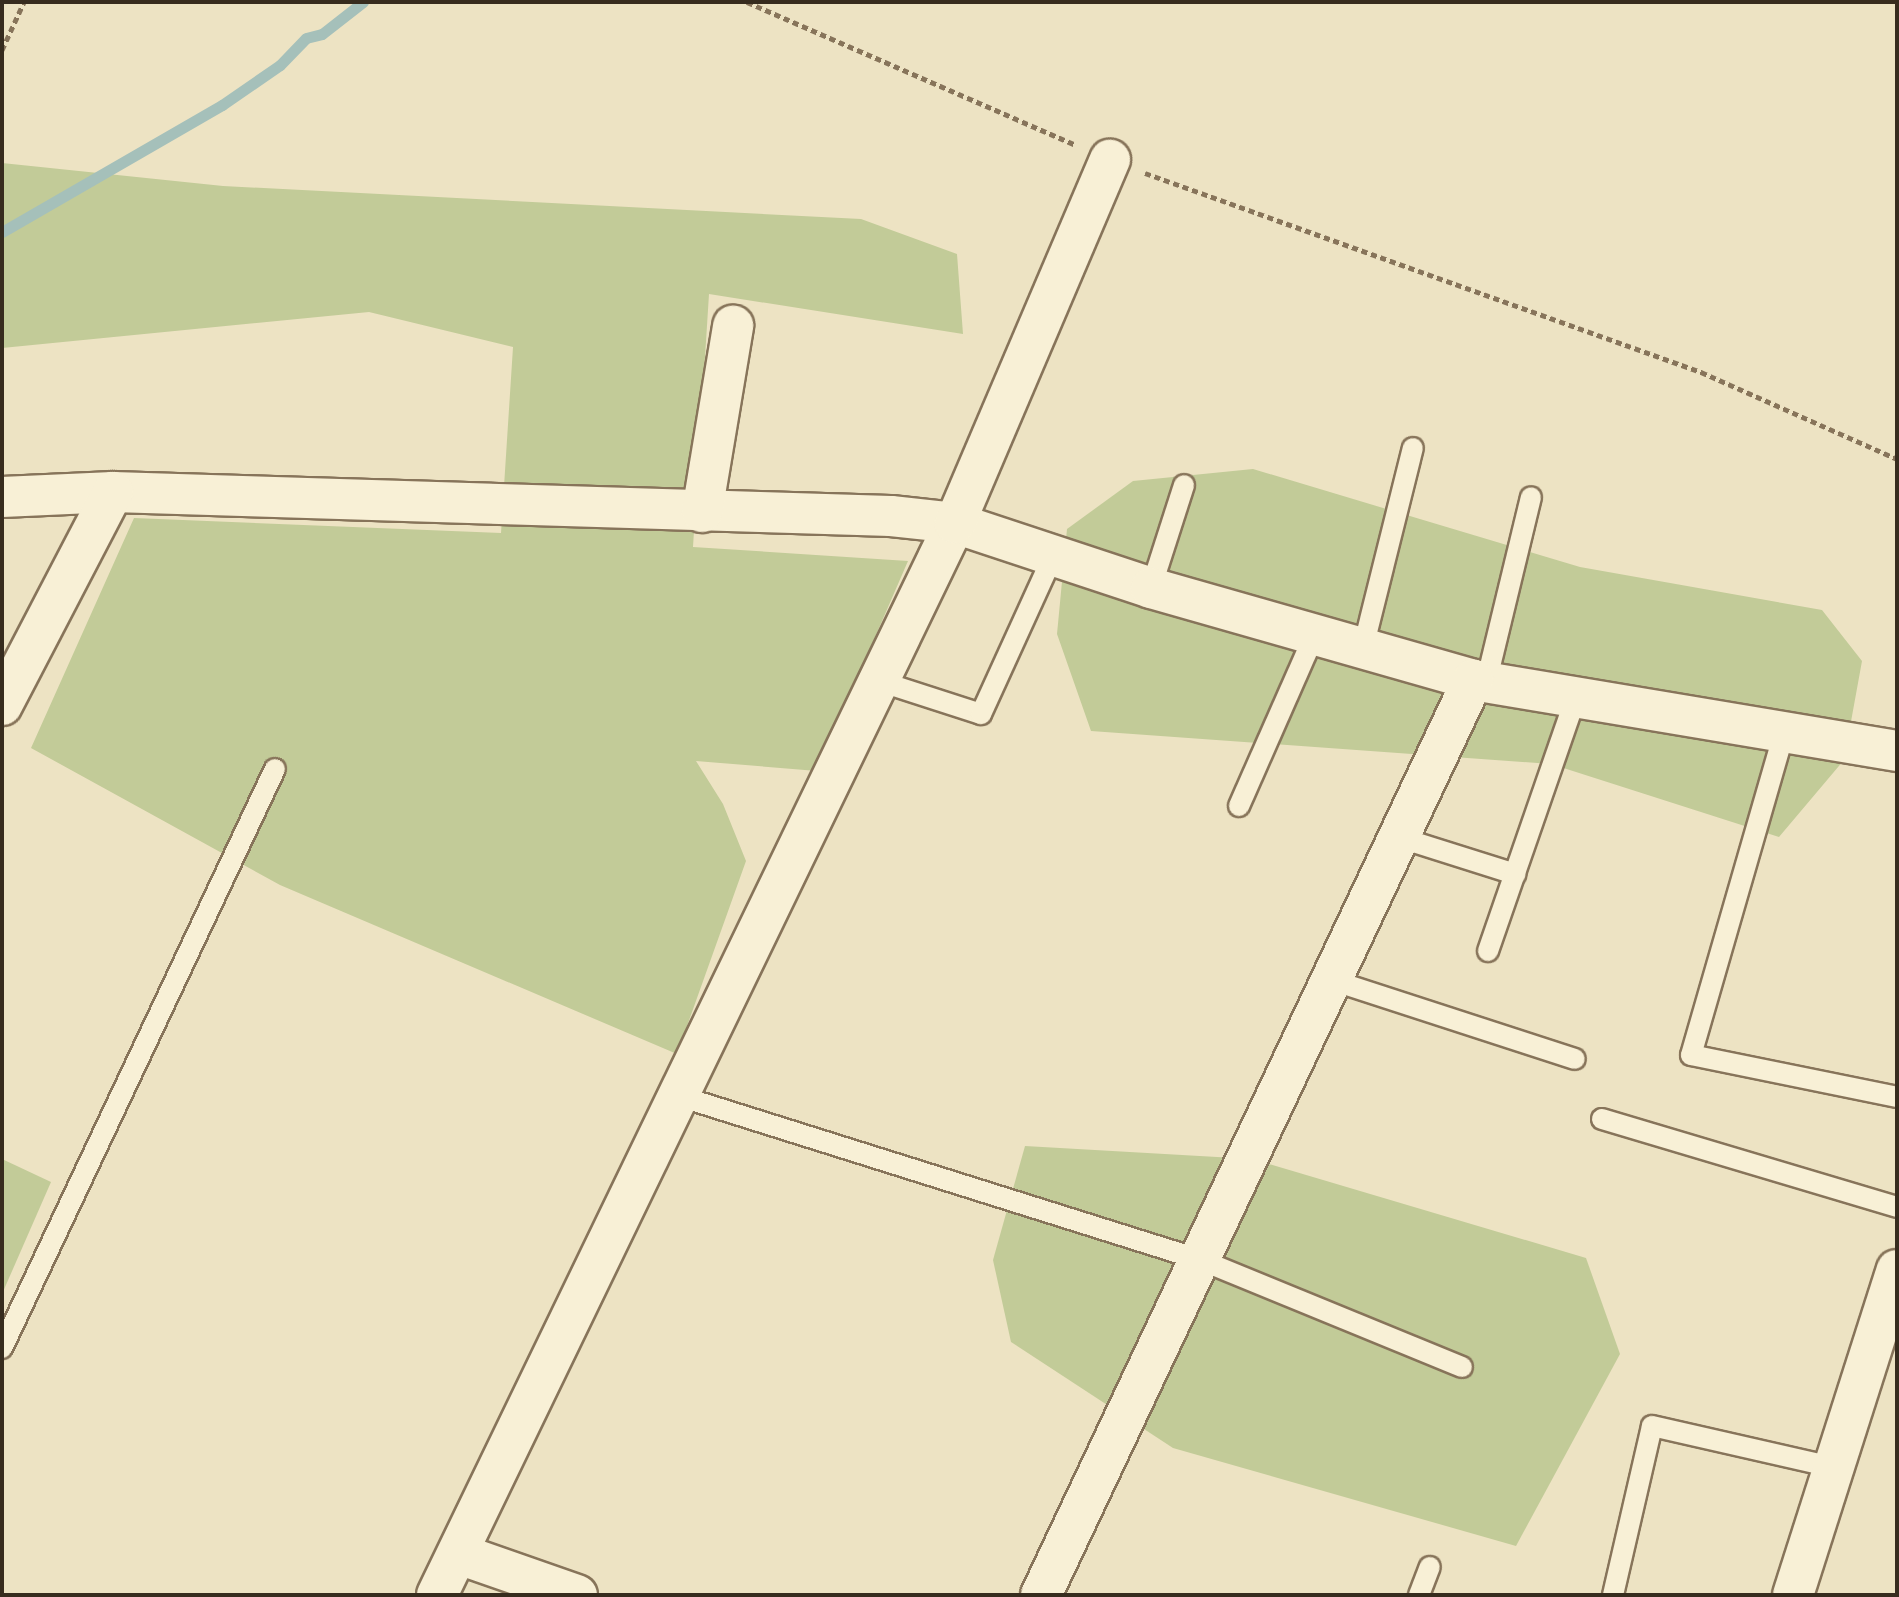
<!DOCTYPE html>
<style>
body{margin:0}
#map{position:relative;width:1899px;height:1597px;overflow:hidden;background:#ede3c3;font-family:"Crimson Pro",serif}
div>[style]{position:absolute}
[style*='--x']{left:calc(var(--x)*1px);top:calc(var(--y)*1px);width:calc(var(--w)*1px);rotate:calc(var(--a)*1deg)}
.green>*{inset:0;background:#c2cb98}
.stream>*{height:11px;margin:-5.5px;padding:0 5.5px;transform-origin:5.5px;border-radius:5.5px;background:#a5c0ba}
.path>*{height:5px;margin-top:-2.5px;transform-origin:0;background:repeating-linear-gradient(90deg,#87745a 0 6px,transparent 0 10px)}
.roads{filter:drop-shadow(2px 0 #87745a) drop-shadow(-2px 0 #87745a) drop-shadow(0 2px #87745a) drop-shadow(0 -2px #87745a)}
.lane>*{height:20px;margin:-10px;padding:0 10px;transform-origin:10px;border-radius:10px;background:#f8f0d6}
.street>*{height:40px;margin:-20px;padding:0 20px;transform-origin:20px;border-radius:20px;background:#f8f0d6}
span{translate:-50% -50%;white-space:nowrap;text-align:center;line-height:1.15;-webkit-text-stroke:7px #f5edd3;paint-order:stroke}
.frame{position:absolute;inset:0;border:4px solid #372c1e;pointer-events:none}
</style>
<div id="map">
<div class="green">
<i style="clip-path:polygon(2px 163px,223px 186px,861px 219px,957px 254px,963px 334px,709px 294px,693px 547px,908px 561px,817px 771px,696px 761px,723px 804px,746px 861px,677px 1054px,280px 885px,31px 748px,134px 518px,501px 533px,513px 347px,369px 312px,2px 348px)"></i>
<i style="clip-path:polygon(1253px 469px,1580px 567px,1822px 610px,1862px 661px,1844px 760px,1779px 837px,1551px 764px,1091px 731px,1057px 634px,1067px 529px,1133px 481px)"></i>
<i style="clip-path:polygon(1025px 1146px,1252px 1159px,1586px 1258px,1620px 1354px,1516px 1546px,1173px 1448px,1011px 1342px,993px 1260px)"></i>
<i style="clip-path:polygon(2px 1159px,51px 1182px,2px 1294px)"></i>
</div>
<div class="stream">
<i style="--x:2;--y:232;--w:254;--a:-30"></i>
<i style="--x:222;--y:105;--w:70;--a:-34.6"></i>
<i style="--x:280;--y:65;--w:37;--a:-46"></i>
<i style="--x:306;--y:38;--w:16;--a:-14"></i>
<i style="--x:322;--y:34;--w:52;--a:-38"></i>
</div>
<div class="path">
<i style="--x:747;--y:2;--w:359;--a:23.5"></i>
<i style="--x:2;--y:50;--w:53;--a:-65.4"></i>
<i style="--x:1145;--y:173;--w:591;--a:19.69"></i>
<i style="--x:1701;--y:372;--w:214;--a:23.9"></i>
</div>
<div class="roads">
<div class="lane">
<i style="--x:1151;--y:588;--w:108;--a:-72.2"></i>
<i style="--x:1363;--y:648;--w:206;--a:-76"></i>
<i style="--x:879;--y:681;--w:107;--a:17.9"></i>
<i style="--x:981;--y:714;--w:171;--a:-65.5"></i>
<i style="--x:1486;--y:683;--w:191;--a:-76.4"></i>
<i style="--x:1784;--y:733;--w:335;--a:106.1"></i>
<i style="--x:1691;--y:1055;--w:210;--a:11.5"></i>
<i style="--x:1239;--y:806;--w:188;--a:-66.2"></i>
<i style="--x:1401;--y:838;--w:120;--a:17.5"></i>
<i style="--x:1488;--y:951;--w:269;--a:-70.9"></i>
<i style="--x:1335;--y:981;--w:252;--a:18"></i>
<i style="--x:679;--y:1096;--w:547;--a:17.44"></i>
<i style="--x:1201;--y:1260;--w:282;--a:22.3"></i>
<i style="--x:1602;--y:1119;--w:308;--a:16.6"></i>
<i style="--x:2;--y:1348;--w:640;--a:-64.76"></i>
<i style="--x:1419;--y:1595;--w:30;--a:-69"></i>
<i style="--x:1613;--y:1595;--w:173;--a:-77"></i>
<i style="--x:1652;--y:1426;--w:185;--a:12.8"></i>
</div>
<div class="street">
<i style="--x:2;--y:497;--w:111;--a:-2.6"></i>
<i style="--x:113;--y:492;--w:778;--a:1.77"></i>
<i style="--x:891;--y:516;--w:64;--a:6.2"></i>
<i style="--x:955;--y:523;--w:206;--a:18.3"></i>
<i style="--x:1151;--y:588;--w:335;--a:15.9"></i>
<i style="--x:1473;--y:680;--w:430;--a:9.5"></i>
<i style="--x:702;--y:512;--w:189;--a:-80.5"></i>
<i style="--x:2;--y:705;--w:240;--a:-62.5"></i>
<i style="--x:459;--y:1554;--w:125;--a:19.2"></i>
<i style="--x:437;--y:1595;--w:1191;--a:-64.21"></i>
<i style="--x:955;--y:523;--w:395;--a:-66.9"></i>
<i style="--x:1041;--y:1595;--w:1012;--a:-64.73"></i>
<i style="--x:1793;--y:1595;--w:341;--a:-72.3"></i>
</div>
</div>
<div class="frame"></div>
</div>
